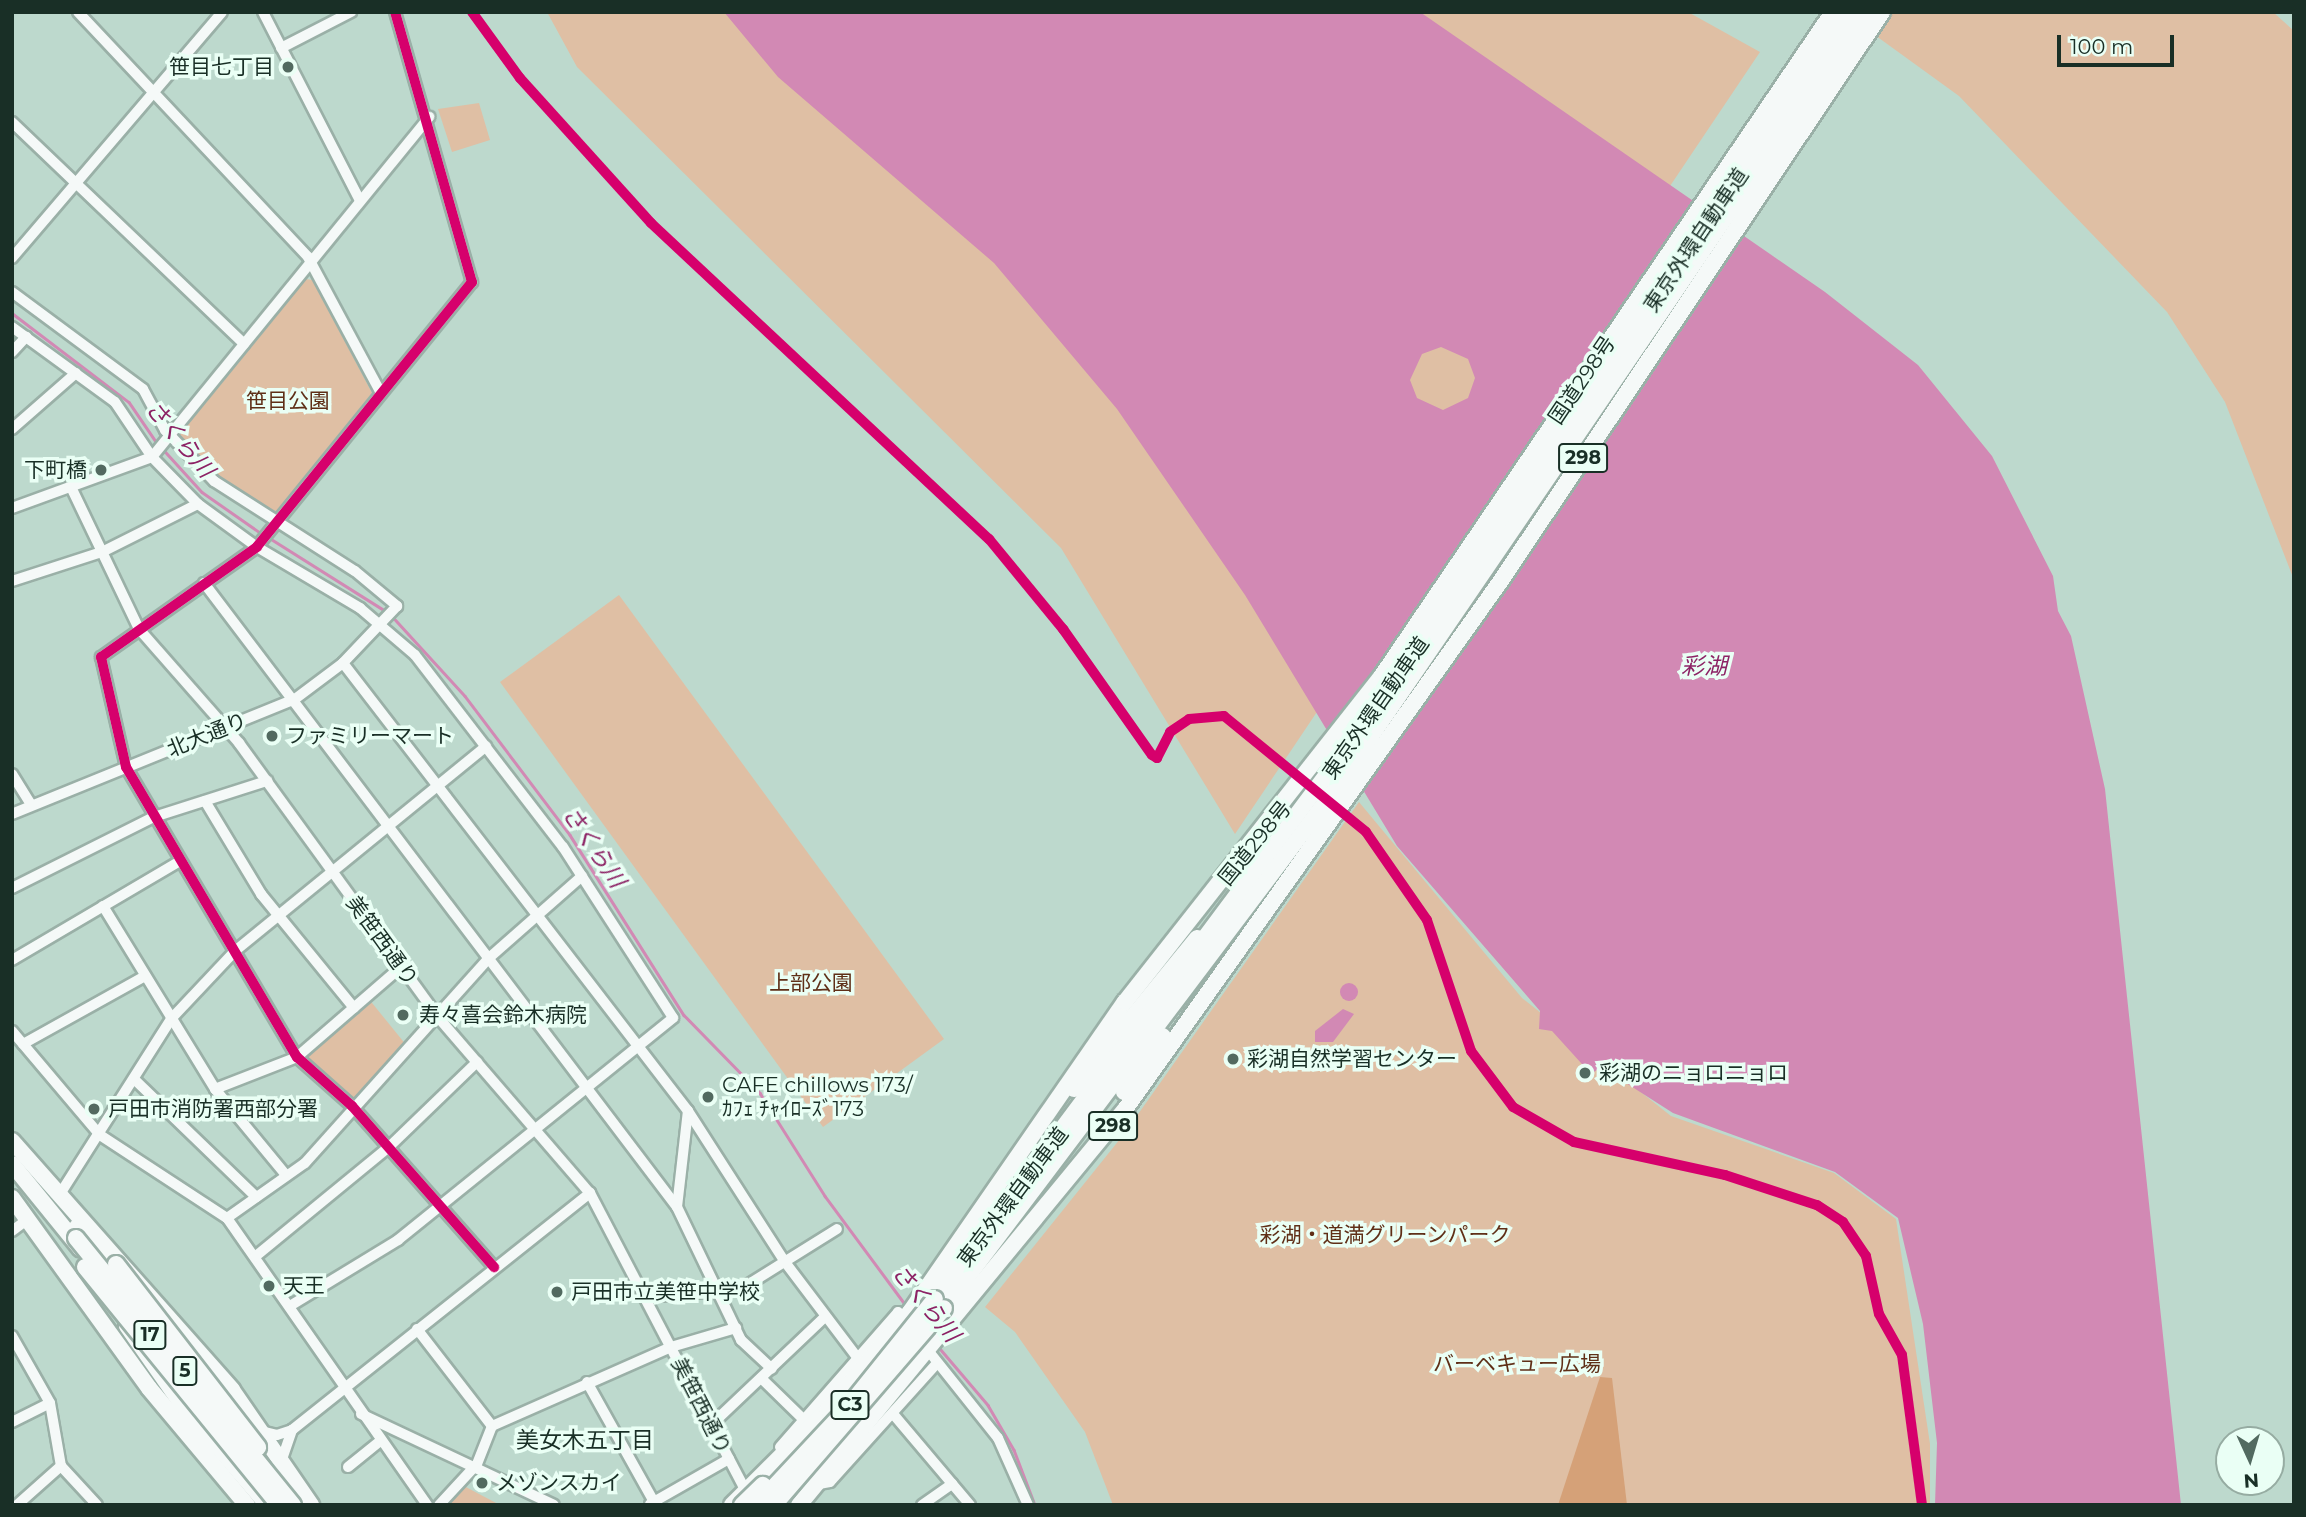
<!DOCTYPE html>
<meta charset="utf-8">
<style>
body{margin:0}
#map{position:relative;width:2306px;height:1517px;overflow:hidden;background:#bdd9cd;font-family:Montserrat,"Noto Sans JP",sans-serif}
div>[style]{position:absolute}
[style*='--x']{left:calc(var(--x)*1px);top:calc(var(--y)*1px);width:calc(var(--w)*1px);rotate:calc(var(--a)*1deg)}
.green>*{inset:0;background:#dfbfa4}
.forest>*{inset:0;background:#d5a178}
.water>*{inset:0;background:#d289b4}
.round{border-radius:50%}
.stream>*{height:2.5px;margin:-1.25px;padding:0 1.25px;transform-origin:1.25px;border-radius:1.25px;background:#d289b4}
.roads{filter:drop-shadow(2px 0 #9ab0a7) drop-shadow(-2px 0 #9ab0a7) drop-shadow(0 2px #9ab0a7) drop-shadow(0 -2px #9ab0a7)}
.minor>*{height:10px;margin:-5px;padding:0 5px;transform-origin:5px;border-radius:5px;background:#f5f9f8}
.highway>*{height:16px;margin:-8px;padding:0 8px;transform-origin:8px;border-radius:8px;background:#f5f9f8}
.bridges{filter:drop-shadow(2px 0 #9ab0a7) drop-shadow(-2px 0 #9ab0a7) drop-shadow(0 2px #9ab0a7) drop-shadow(0 -2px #9ab0a7)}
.highway-bridge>*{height:16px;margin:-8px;padding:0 8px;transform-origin:8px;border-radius:8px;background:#f5f9f8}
.cycleway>*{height:10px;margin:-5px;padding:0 5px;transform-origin:5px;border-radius:5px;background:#d6006c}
.dots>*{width:19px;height:19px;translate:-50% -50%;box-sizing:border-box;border:4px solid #eafff5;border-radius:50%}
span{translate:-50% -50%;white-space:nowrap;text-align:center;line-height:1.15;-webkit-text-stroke:7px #eafff5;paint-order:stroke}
.shield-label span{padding:2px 5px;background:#eafff5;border:2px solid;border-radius:5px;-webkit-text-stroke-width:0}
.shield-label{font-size:19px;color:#192f26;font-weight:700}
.poi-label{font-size:21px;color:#192f26}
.right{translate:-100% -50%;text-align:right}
.left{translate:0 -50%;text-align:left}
.street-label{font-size:21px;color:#192f26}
.park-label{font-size:21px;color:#5f2f17}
.water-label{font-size:23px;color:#8c2365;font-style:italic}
.neighbourhood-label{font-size:23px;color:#192f26}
.frame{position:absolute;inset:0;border:14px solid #192f26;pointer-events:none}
.north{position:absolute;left:2215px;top:1426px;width:70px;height:70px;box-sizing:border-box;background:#eafff5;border:2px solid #96aca2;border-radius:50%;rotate:176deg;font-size:19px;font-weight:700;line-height:28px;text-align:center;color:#192f26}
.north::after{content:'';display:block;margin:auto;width:24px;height:32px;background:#526a60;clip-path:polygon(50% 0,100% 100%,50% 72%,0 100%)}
.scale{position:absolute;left:2057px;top:35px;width:117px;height:32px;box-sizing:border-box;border:4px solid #192f26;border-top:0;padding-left:9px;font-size:21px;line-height:24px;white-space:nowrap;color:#192f26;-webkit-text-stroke:5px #eafff5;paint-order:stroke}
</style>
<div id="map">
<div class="green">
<i style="clip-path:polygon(547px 12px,1688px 12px,1760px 52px,1235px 834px,1061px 548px,577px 67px)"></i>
<i style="clip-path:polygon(1843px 12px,2273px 12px,2294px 31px,2294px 580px,2225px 402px,2167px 312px,1959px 96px)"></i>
<i style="clip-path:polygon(479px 103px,490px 140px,452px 152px,438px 109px)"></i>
<i style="clip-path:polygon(305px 279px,313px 280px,372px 393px,274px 516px,219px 481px,179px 435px)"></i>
<i style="clip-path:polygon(619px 595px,944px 1039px,823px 1127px,500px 682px)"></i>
<i style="clip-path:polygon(1359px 802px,1522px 998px,1671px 1116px,1834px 1173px,1896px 1219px,1930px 1444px,1930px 1505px,1113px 1505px,1085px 1432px,1015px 1332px,985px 1307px,1124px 1134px)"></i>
<i style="clip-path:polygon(368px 998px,407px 1046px,352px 1103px,300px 1057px)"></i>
<i style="clip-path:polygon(462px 1485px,500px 1505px,446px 1505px)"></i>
</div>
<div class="forest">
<i style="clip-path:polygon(1600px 1377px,1612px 1378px,1627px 1505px,1558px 1505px)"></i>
</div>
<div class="water">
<i style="clip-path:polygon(evenodd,724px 12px,1420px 12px,1825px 292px,1918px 365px,1992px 456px,2053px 576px,2058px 611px,2071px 636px,2105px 789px,2181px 1505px,1935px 1505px,1937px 1443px,1923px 1324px,1898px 1218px,1835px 1172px,1673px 1113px,1601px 1067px,1591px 1074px,1552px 1031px,1539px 1029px,1540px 1011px,1397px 846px,1245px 595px,1117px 409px,994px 263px,778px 77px,724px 12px,1441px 347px,1468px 359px,1475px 378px,1468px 398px,1443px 410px,1417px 398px,1410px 380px,1422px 354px,1441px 347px)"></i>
<i class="round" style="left:1340px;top:983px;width:18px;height:18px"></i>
<i style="clip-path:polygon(1343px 1009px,1354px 1014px,1333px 1042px,1315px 1042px,1315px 1031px)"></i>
</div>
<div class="stream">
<i style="--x:12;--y:313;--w:147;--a:37.3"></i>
<i style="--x:129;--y:402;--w:50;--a:55.7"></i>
<i style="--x:162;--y:448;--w:59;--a:47.7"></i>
<i style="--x:202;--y:492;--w:73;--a:35"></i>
<i style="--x:268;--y:537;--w:141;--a:32.2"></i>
<i style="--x:392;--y:616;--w:108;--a:47.6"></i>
<i style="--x:465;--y:696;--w:174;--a:52.9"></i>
<i style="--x:570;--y:835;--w:213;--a:57.7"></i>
<i style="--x:684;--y:1015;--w:109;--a:45.7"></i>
<i style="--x:760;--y:1093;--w:122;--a:57.7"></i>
<i style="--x:825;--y:1196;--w:138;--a:53.5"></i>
<i style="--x:937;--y:1345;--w:79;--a:49.6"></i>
<i style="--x:988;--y:1405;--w:52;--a:60"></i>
<i style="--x:1014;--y:1450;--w:59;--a:69.1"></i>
</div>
<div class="roads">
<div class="minor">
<i style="--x:78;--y:12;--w:336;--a:46.8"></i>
<i style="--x:308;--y:257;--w:154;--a:61.8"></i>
<i style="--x:263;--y:12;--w:212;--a:62.8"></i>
<i style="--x:395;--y:12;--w:281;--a:74.1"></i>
<i style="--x:472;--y:282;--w:341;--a:129.1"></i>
<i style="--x:257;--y:547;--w:191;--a:144.8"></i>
<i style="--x:101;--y:657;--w:113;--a:77.2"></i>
<i style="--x:126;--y:767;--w:337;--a:59.5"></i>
<i style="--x:297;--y:1057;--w:74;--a:41.7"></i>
<i style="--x:352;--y:1106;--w:215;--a:48.6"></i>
<i style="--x:281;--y:48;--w:79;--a:-27.2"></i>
<i style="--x:12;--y:122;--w:321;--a:43.7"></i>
<i style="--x:12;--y:258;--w:323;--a:-49.5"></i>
<i style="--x:12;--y:292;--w:163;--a:36.5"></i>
<i style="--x:143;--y:389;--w:47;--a:61.8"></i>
<i style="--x:165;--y:430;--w:71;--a:46.1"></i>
<i style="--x:214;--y:481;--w:167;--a:32.6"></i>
<i style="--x:355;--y:571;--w:55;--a:39.8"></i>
<i style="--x:397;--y:606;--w:79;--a:133.5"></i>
<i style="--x:343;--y:663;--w:60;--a:143.1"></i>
<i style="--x:295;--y:699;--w:305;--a:157.9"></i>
<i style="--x:12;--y:327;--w:127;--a:36.1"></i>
<i style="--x:115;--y:402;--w:66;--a:56.1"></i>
<i style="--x:152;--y:457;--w:66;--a:45.6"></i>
<i style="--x:198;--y:504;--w:73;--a:36.1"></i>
<i style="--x:257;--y:547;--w:120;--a:30.6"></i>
<i style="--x:360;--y:608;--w:72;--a:40.5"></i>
<i style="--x:415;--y:655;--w:242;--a:52.4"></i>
<i style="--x:563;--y:847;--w:203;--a:57.2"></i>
<i style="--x:673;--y:1018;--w:353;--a:141.1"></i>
<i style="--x:398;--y:1240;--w:127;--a:148.6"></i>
<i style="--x:12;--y:352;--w:21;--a:-47"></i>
<i style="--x:12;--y:429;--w:85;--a:-41.2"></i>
<i style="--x:71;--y:487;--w:157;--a:64.4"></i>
<i style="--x:139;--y:629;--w:152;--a:48.7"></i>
<i style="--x:239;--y:743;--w:337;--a:54"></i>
<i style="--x:437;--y:1016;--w:234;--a:49.2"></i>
<i style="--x:590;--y:1193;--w:341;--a:62.4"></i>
<i style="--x:12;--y:508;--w:149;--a:-20"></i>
<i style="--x:152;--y:457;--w:439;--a:-50.8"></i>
<i style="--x:12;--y:581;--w:95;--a:-17.9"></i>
<i style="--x:102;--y:552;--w:107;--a:-26.6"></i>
<i style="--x:204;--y:583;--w:783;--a:52.84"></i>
<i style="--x:677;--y:1207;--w:148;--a:64.3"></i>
<i style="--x:741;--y:1340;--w:42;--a:43.1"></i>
<i style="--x:343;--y:663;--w:565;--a:52.4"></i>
<i style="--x:688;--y:1111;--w:179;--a:57.3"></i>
<i style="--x:785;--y:1262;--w:123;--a:52.9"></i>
<i style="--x:12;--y:774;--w:36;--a:58"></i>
<i style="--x:205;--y:801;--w:109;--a:58.9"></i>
<i style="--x:261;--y:894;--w:147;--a:50.8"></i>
<i style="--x:12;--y:888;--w:159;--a:-26.6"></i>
<i style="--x:154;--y:817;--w:119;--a:-17.7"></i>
<i style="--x:103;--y:906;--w:215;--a:58.5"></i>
<i style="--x:215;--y:1089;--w:112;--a:50.5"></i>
<i style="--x:12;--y:960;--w:195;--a:-30.5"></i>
<i style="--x:12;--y:1031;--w:136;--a:49.8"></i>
<i style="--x:100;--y:1135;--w:152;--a:33.2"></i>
<i style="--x:227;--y:1218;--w:350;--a:55.1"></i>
<i style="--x:23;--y:1044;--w:140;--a:-29.1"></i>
<i style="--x:134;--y:1079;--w:170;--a:44"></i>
<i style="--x:215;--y:1089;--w:88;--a:-21.3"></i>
<i style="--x:297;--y:1057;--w:138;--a:-40.9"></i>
<i style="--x:60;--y:1194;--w:207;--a:-57.6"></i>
<i style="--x:171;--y:1019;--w:93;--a:-46.7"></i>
<i style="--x:235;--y:951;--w:324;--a:-39.2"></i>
<i style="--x:677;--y:1207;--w:97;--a:-83.5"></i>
<i style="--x:227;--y:1218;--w:95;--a:-35.2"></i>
<i style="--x:305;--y:1163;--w:275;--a:-48.1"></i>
<i style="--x:489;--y:958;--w:124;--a:-41.4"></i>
<i style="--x:12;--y:1231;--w:20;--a:-37"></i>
<i style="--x:256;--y:1256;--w:173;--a:-39.4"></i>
<i style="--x:390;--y:1146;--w:121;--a:-44"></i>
<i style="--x:646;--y:1297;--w:95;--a:-4.8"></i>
<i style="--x:741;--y:1289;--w:113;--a:-32"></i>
<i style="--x:417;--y:1329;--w:123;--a:52.3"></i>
<i style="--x:492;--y:1426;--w:41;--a:111.5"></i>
<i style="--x:477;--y:1464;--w:56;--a:132.8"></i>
<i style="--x:12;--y:1336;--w:77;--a:60.4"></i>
<i style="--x:50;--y:1403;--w:64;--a:80.1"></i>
<i style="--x:61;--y:1466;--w:53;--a:47.3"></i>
<i style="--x:923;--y:1344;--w:120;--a:51.4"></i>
<i style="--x:998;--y:1438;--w:73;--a:65.9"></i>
<i style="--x:761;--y:1378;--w:60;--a:44.3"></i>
<i style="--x:587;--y:1382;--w:135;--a:60.8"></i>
<i style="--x:361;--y:1414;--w:213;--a:25.2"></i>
<i style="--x:894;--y:1415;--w:118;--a:49.8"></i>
<i style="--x:12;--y:1422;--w:42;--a:-26.6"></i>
<i style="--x:711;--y:1425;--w:157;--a:-43.5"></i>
<i style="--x:492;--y:1426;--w:196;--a:-23.8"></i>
<i style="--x:671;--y:1347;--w:68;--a:-16.3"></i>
<i style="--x:261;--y:1431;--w:16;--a:14"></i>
<i style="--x:277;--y:1435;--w:16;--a:-18"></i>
<i style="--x:292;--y:1430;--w:381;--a:-38.5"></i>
<i style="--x:780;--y:1447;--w:179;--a:-48.8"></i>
<i style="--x:898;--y:1312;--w:14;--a:51"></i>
<i style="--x:281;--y:1462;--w:34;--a:-71"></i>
<i style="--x:348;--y:1467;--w:40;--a:-39"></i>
<i style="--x:819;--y:1484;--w:11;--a:-10"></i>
<i style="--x:830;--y:1482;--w:160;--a:-48"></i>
<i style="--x:650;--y:1504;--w:91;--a:-29.7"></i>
<i style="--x:17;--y:1505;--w:59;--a:-41.6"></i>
<i style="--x:922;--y:1505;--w:37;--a:-35"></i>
</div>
<div class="highway">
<i style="--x:1074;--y:1089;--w:195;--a:-50.8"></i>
<i style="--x:1124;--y:1092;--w:68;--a:-55.1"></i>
<i style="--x:12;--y:1141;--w:332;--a:48.5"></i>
<i style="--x:232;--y:1390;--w:140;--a:55.5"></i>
<i style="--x:12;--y:1164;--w:109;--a:50.9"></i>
<i style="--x:12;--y:1198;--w:234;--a:54.2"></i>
<i style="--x:149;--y:1388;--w:153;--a:50.1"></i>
<i style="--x:77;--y:1227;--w:38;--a:50"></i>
<i style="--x:935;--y:1299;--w:745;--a:-53.24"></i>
<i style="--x:1381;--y:702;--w:834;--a:-55.85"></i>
<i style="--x:944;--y:1308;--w:643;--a:-52.97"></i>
<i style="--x:1331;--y:795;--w:948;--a:-55.66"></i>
<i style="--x:127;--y:1326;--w:98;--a:55"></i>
<i style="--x:183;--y:1406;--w:130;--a:49.4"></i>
<i style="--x:843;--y:1442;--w:62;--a:-54.8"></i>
<i style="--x:732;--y:1505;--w:136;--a:-45"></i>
<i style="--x:828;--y:1409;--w:127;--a:-49.8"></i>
<i style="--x:910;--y:1312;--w:377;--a:-55.3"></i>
<i style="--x:1125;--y:1002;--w:414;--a:-51.8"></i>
<i style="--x:1381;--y:677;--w:804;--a:-55.8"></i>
<i style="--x:799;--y:1505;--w:514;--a:-50.52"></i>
<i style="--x:1126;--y:1108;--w:645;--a:-54.59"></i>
<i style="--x:1500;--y:582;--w:686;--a:-56.17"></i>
</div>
</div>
<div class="bridges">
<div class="highway-bridge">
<i style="--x:76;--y:1238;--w:344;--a:50.9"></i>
<i style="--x:116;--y:1264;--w:232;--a:52.2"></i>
<i style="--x:85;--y:1267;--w:307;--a:50.8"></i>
<i style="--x:742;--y:1505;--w:29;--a:-44"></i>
<i style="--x:757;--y:1505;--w:127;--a:-46.9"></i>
<i style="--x:844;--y:1412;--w:145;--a:-51.2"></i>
<i style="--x:774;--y:1505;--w:260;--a:-49.2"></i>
</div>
</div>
<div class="cycleway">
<i style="--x:395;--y:12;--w:281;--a:74.1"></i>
<i style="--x:472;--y:282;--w:341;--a:129.1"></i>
<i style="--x:257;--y:547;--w:191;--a:144.8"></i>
<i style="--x:101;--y:657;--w:113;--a:77.2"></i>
<i style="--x:126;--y:767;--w:337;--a:59.5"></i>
<i style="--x:297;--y:1057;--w:74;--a:41.7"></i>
<i style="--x:352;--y:1106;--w:215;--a:48.6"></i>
<i style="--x:472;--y:12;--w:82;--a:54"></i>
<i style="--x:520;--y:78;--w:195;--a:47.9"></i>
<i style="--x:651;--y:223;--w:463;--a:43.1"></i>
<i style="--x:989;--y:539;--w:117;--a:50.6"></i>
<i style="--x:1063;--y:629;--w:154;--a:54.8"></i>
<i style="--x:1152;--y:755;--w:6;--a:31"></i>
<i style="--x:1157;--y:758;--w:29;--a:-63"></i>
<i style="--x:1170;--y:732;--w:23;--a:-34"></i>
<i style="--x:1189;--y:719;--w:35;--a:-5"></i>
<i style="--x:1224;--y:716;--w:183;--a:39.2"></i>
<i style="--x:1366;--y:832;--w:107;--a:55.3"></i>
<i style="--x:1427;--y:920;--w:138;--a:71.4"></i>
<i style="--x:1471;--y:1051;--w:70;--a:53.1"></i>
<i style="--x:1513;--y:1107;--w:70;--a:29.8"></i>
<i style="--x:1574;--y:1142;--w:155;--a:12.3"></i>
<i style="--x:1725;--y:1175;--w:97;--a:18.1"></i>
<i style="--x:1817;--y:1205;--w:31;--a:33"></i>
<i style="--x:1843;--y:1222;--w:41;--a:55.9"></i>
<i style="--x:1866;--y:1256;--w:59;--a:77.4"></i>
<i style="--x:1879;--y:1314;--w:47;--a:60.7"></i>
<i style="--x:1902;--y:1355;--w:151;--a:82.4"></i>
</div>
<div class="dots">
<i style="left:288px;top:67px;background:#526a60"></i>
<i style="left:101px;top:470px;background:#526a60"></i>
<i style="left:272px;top:736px;background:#526a60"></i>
<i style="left:403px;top:1015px;background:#526a60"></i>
<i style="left:1233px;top:1059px;background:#526a60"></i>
<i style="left:1585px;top:1073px;background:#526a60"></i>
<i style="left:708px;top:1097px;background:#526a60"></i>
<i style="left:94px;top:1109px;background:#526a60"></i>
<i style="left:269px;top:1286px;background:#526a60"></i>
<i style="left:557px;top:1292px;background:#526a60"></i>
<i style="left:482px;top:1483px;background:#526a60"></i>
</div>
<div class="shield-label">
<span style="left:1583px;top:458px">298</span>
<span style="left:1113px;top:1126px">298</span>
<span style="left:150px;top:1335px">17</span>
<span style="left:185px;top:1371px">5</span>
<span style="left:850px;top:1405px">C3</span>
</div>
<div class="poi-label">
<span class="right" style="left:274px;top:67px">笹目七丁目</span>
<span class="right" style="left:87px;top:470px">下町橋</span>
<span class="left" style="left:286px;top:736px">ファミリーマート</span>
<span class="left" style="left:419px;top:1015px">寿々喜会鈴木病院</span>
<span class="left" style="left:1247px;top:1059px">彩湖自然学習センター</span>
<span class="left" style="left:1599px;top:1073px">彩湖のニョロニョロ</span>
<span class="left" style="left:722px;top:1097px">CAFE chillows 173/<br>ｶﾌｪ ﾁｬｲﾛｰｽﾞ173</span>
<span class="left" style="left:108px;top:1109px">戸田市消防署西部分署</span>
<span class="left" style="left:283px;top:1286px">天王</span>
<span class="left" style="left:571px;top:1292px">戸田市立美笹中学校</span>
<span class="left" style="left:496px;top:1483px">メゾンスカイ</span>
</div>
<div class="street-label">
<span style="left:1696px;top:240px;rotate:-56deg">東京外環自動車道</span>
<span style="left:1582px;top:380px;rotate:-56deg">国道298号</span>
<span style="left:1376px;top:708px;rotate:-55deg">東京外環自動車道</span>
<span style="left:207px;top:735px;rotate:-22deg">北大通り</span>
<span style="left:1255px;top:843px;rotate:-51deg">国道298号</span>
<span style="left:382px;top:941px;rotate:54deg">美笹西通り</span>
<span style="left:1013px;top:1197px;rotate:-53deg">東京外環自動車道</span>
<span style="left:701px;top:1406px;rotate:63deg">美笹西通り</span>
</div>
<div class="park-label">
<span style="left:288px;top:401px">笹目公園</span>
<span style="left:811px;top:983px">上部公園</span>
<span style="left:1385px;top:1235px">彩湖・道満グリーンパーク</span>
<span style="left:1517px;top:1364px">バーベキュー広場</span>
</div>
<div class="water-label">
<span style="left:180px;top:439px;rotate:50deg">さくら川</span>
<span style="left:1704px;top:666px">彩湖</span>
<span style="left:594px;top:847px;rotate:56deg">さくら川</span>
<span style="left:926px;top:1303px;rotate:51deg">さくら川</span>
</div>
<div class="neighbourhood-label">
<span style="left:585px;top:1440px">美女木五丁目</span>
</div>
<div class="frame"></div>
<div class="north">N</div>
<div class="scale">100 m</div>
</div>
